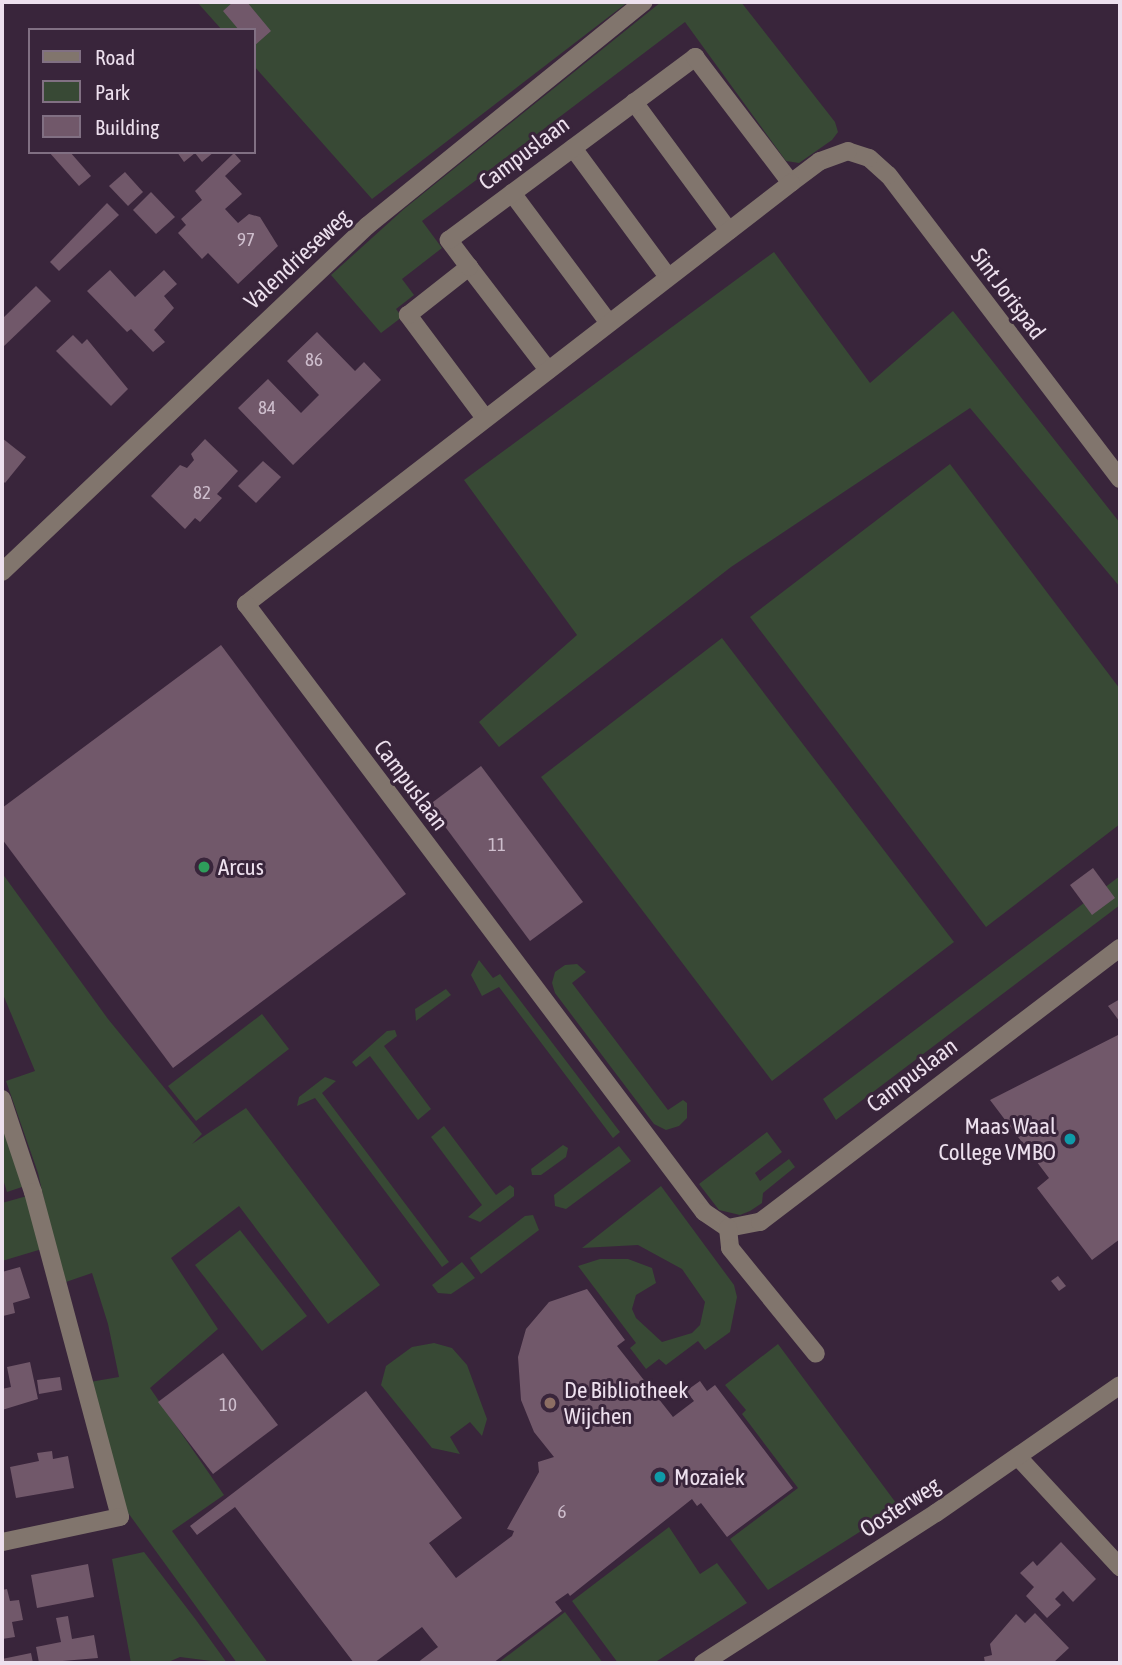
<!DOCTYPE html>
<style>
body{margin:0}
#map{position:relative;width:1122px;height:1665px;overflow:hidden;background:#39253b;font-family:"Asap Condensed",sans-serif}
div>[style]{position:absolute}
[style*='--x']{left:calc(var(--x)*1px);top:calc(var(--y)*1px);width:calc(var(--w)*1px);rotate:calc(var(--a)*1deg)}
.green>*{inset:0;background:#384935}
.building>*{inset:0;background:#71586a}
.minor>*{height:18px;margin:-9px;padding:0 9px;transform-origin:9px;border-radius:9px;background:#81756d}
.dots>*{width:19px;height:19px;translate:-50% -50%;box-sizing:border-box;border:4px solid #39253b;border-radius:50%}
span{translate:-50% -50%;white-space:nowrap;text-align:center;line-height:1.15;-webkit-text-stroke:6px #39253b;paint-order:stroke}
.number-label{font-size:19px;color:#cebecd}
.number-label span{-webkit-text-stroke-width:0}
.street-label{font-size:23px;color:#ede0ee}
.poi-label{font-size:23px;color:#ede0ee}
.left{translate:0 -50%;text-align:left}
.right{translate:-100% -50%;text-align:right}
.frame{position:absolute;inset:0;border:4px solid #ede0ee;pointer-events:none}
.legend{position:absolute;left:28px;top:28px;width:228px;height:126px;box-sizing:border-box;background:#39253b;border:2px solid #817083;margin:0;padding:9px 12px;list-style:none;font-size:21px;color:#ede0ee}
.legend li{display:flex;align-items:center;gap:14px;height:35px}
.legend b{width:35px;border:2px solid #817083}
</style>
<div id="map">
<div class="green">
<i style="clip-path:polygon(197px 2px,628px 2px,372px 199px,254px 66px,254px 30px,222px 30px)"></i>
<i style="clip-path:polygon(661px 2px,741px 2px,835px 122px,838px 132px,832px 140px,799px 163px,786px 161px,685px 22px,422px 221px,442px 248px,402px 279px,414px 295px,396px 309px,402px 317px,381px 333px,331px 275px,404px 209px)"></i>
<i style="clip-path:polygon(774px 252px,870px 383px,953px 311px,1120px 523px,1120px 587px,970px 408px,731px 567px,499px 747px,479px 722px,577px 635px,464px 480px)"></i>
<i style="clip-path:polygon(950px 464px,1120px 689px,1120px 824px,986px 927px,750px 617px)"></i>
<i style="clip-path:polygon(722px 638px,954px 942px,772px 1081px,541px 777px)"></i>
<i style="clip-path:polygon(2px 873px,108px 1019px,202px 1134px,192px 1144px,246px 1108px,380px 1285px,328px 1324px,239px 1206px,171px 1258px,218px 1329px,150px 1388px,224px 1495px,172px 1531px,268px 1663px,237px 1663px,126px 1510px,90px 1382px,119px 1377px,108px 1324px,92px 1273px,63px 1283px,38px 1173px,6px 1081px,35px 1071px,2px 992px)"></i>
<i style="clip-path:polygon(1120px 876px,1120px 905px,836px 1120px,823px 1099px)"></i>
<i style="clip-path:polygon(479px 960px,493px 978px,500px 974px,620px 1132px,613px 1138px,499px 987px,482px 996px,471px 975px)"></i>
<i style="clip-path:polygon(577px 964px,586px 972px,572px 983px,668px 1110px,683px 1100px,687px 1103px,687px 1118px,679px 1126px,666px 1130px,654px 1124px,555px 993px,552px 983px,555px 972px,565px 965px)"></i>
<i style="clip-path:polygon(446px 989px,451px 995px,416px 1021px,415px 1009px)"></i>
<i style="clip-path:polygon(262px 1014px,289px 1049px,196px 1121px,168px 1086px)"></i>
<i style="clip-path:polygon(395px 1030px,397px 1036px,384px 1046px,431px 1109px,418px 1120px,370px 1056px,356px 1067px,352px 1062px,387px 1031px)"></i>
<i style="clip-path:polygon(325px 1077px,336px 1081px,322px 1093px,449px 1262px,442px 1267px,315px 1098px,297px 1106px,299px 1097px)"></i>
<i style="clip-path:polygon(2px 1116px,25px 1186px,7px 1192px,2px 1176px)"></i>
<i style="clip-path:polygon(444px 1126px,496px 1195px,510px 1185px,514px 1188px,514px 1196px,480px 1222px,468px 1217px,482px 1205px,431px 1137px)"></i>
<i style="clip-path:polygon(767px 1132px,782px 1152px,755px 1173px,760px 1181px,789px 1159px,795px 1167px,763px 1193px,762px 1203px,750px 1211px,740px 1215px,719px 1210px,699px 1184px)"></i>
<i style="clip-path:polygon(563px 1145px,568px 1148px,566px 1157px,541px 1175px,532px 1175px,531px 1169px)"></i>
<i style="clip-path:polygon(619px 1146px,631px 1161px,566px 1209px,555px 1206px,554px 1195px)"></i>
<i style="clip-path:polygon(661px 1186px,734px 1285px,737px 1297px,730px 1332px,705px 1350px,698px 1341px,666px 1365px,659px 1359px,646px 1369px,630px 1348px,636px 1343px,578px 1266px,600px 1259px,628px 1259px,652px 1268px,656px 1283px,636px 1295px,632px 1309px,636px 1318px,662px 1342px,692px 1333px,700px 1325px,705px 1302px,682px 1269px,638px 1245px,582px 1248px)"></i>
<i style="clip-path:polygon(27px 1196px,42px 1249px,2px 1261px,2px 1203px)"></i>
<i style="clip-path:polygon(533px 1215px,539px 1230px,481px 1274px,470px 1258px,525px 1216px)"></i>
<i style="clip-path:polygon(240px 1230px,307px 1316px,262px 1351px,195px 1265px)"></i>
<i style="clip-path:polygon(462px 1262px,475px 1278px,451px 1294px,438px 1293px,432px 1285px)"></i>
<i style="clip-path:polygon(434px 1343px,452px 1348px,467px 1365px,487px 1419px,482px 1436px,470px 1422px,450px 1437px,460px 1454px,432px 1448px,381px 1385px,386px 1366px,412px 1347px)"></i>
<i style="clip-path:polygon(778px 1344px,899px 1507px,768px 1590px,730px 1539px,798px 1488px,742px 1414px,746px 1410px,725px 1385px)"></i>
<i style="clip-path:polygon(669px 1527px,700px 1574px,717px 1563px,747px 1603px,654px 1663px,618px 1663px,572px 1601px)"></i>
<i style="clip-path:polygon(144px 1552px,196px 1620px,227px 1663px,180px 1657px,166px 1663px,131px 1663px,112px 1559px)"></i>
<i style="clip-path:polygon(565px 1612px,603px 1663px,498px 1663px)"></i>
</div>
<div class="building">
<i style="clip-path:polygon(233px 2px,247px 2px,271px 31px,254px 46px,254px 30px,239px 30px,223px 11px)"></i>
<i style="clip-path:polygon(49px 152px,70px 152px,91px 176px,79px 186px)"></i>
<i style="clip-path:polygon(177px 152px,214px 152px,202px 162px,195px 153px,184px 162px)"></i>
<i style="clip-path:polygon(234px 153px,241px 161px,225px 176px,242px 194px,225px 209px,238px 223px,249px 214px,260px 217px,278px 246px,238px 284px,208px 253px,202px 259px,178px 233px,186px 225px,181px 219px,202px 200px,195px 191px)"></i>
<i style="clip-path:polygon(125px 172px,143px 192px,128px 206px,109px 186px)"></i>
<i style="clip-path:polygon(151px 192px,175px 217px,156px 234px,133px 210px)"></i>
<i style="clip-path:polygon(107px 203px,119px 215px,59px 271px,50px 262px)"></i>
<i style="clip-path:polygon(110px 270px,135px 297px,164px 270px,177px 284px,164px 296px,174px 308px,154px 330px,165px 342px,153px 352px,131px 329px,127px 332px,87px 291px)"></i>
<i style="clip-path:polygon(36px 286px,51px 301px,2px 348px,2px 319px)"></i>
<i style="clip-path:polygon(317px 332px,355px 371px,364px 362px,381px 380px,293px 465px,238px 408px,268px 379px,301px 413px,319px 395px,287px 361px)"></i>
<i style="clip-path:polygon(73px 335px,82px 344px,87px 339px,128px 389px,111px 406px,56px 351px)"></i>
<i style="clip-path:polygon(2px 438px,26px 457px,5px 483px,2px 480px)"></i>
<i style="clip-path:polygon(205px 439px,238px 471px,217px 494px,222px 498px,200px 522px,195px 518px,185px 529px,151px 496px,180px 465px,187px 468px,194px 460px,191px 454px)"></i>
<i style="clip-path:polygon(263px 461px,281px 477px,256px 503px,238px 486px)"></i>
<i style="clip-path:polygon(221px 645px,406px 894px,173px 1068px,2px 839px,2px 808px)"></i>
<i style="clip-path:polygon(481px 766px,583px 902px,530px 941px,429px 805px)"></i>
<i style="clip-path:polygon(1093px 868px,1115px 898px,1092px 915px,1070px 885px)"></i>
<i style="clip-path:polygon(1120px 999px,1120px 1022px,1108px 1006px)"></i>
<i style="clip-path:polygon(1120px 1034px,1120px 1239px,1092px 1260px,1037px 1188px,1049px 1178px,990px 1100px)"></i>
<i style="clip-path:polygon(20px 1267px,30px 1298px,13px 1303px,15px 1313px,3px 1316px,2px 1272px)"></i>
<i style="clip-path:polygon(1058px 1276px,1066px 1286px,1059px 1291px,1051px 1281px)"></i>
<i style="clip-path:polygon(587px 1289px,625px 1340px,617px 1346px,673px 1417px,694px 1401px,686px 1391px,700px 1381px,707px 1391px,715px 1385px,793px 1488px,727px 1537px,701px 1503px,697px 1506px,692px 1499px,570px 1596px,568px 1593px,555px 1602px,562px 1611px,493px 1663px,417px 1663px,438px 1647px,422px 1627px,374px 1663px,354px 1663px,235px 1507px,197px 1535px,190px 1526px,366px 1391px,462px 1518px,429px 1543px,456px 1578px,512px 1536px,514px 1531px,507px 1529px,539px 1472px,538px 1462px,554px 1457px,534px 1432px,521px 1400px,518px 1357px,526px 1329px,549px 1302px)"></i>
<i style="clip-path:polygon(223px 1353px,278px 1425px,213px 1474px,158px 1402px)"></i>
<i style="clip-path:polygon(30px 1362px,38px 1399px,2px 1410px,2px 1389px,11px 1387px,7px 1367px)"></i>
<i style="clip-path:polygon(60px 1377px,62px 1390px,39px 1394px,37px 1380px)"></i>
<i style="clip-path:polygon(52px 1451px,53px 1459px,68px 1456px,74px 1488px,16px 1498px,10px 1467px,39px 1461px,37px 1453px)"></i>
<i style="clip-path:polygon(1061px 1542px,1096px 1579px,1073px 1602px,1063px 1591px,1055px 1599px,1061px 1605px,1047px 1618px,1026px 1596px,1034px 1587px,1020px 1573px,1033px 1561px,1037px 1566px)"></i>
<i style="clip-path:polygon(88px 1564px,94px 1597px,37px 1608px,31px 1575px)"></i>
<i style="clip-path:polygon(7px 1589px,10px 1601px,19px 1600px,23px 1620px,12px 1622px,15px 1637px,2px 1639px,2px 1590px)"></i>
<i style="clip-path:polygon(1035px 1613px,1069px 1648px,1053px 1663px,985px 1663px,984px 1657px,992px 1655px,990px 1644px,1016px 1614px,1025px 1623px)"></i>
<i style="clip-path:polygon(68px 1616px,72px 1639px,94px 1635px,98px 1658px,39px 1663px,36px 1647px,61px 1642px,56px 1618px)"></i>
<i style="clip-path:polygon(31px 1653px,33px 1663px,2px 1663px,2px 1659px)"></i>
</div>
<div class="minor">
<i style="--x:634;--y:102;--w:160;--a:53.6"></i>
<i style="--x:573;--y:148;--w:160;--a:53.6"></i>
<i style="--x:512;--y:193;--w:162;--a:53.3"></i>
<i style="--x:469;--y:267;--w:130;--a:52.5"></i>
<i style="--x:485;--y:418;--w:129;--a:-126.8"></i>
<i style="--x:408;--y:315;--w:78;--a:-38.2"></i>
<i style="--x:469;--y:267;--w:34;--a:-127"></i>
<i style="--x:449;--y:240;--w:307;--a:-36.6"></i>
<i style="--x:695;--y:57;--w:158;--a:52.7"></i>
<i style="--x:1120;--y:479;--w:382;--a:-127.3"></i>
<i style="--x:888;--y:175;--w:25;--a:-138"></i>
<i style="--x:869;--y:158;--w:22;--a:-162"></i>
<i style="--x:848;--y:151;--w:30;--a:160"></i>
<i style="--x:820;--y:161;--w:36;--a:143"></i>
<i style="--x:791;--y:183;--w:689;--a:142.31"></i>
<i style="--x:246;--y:604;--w:761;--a:53.01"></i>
<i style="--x:704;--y:1212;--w:29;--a:34"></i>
<i style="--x:728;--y:1228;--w:33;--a:-11"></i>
<i style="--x:760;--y:1222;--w:452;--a:-37.3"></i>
<i style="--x:2;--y:572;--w:503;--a:-43.47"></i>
<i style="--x:367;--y:226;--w:356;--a:-39"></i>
<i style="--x:2;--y:1099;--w:98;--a:71.6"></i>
<i style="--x:33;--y:1192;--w:336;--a:75"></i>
<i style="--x:120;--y:1517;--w:121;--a:168"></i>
<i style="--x:728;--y:1228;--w:20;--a:84"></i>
<i style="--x:730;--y:1248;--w:136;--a:50.9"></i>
<i style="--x:1019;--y:1458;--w:149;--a:47.2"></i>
<i style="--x:703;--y:1663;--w:277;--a:-32.8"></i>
<i style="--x:936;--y:1513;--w:224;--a:-34.8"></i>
</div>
<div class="dots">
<i style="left:204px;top:867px;background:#2e9e5b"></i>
<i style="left:1070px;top:1139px;background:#0f9aa8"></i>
<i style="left:550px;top:1403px;background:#8d6e63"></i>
<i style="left:660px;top:1477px;background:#0f9aa8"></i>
</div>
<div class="number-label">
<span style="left:246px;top:240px">97</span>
<span style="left:314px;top:360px">86</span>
<span style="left:267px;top:408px">84</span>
<span style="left:202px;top:493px">82</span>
<span style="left:497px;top:845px">11</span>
<span style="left:228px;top:1405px">10</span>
<span style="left:562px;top:1512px">6</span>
</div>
<div class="street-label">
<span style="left:524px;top:153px;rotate:-37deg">Campuslaan</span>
<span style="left:297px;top:259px;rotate:-43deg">Valendrieseweg</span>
<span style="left:1008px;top:294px;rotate:53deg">Sint Jorispad</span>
<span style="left:411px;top:785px;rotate:53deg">Campuslaan</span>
<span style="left:912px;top:1075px;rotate:-37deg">Campuslaan</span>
<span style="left:900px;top:1507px;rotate:-33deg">Oosterweg</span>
</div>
<div class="poi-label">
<span class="left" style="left:218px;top:867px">Arcus</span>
<span class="right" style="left:1056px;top:1139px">Maas Waal<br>College VMBO</span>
<span class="left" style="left:564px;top:1403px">De Bibliotheek<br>Wijchen</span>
<span class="left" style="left:674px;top:1477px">Mozaiek</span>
</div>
<div class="frame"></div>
<ul class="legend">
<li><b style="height:9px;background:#81756d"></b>Road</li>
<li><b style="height:19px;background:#384935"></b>Park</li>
<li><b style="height:19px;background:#71586a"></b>Building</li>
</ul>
</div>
